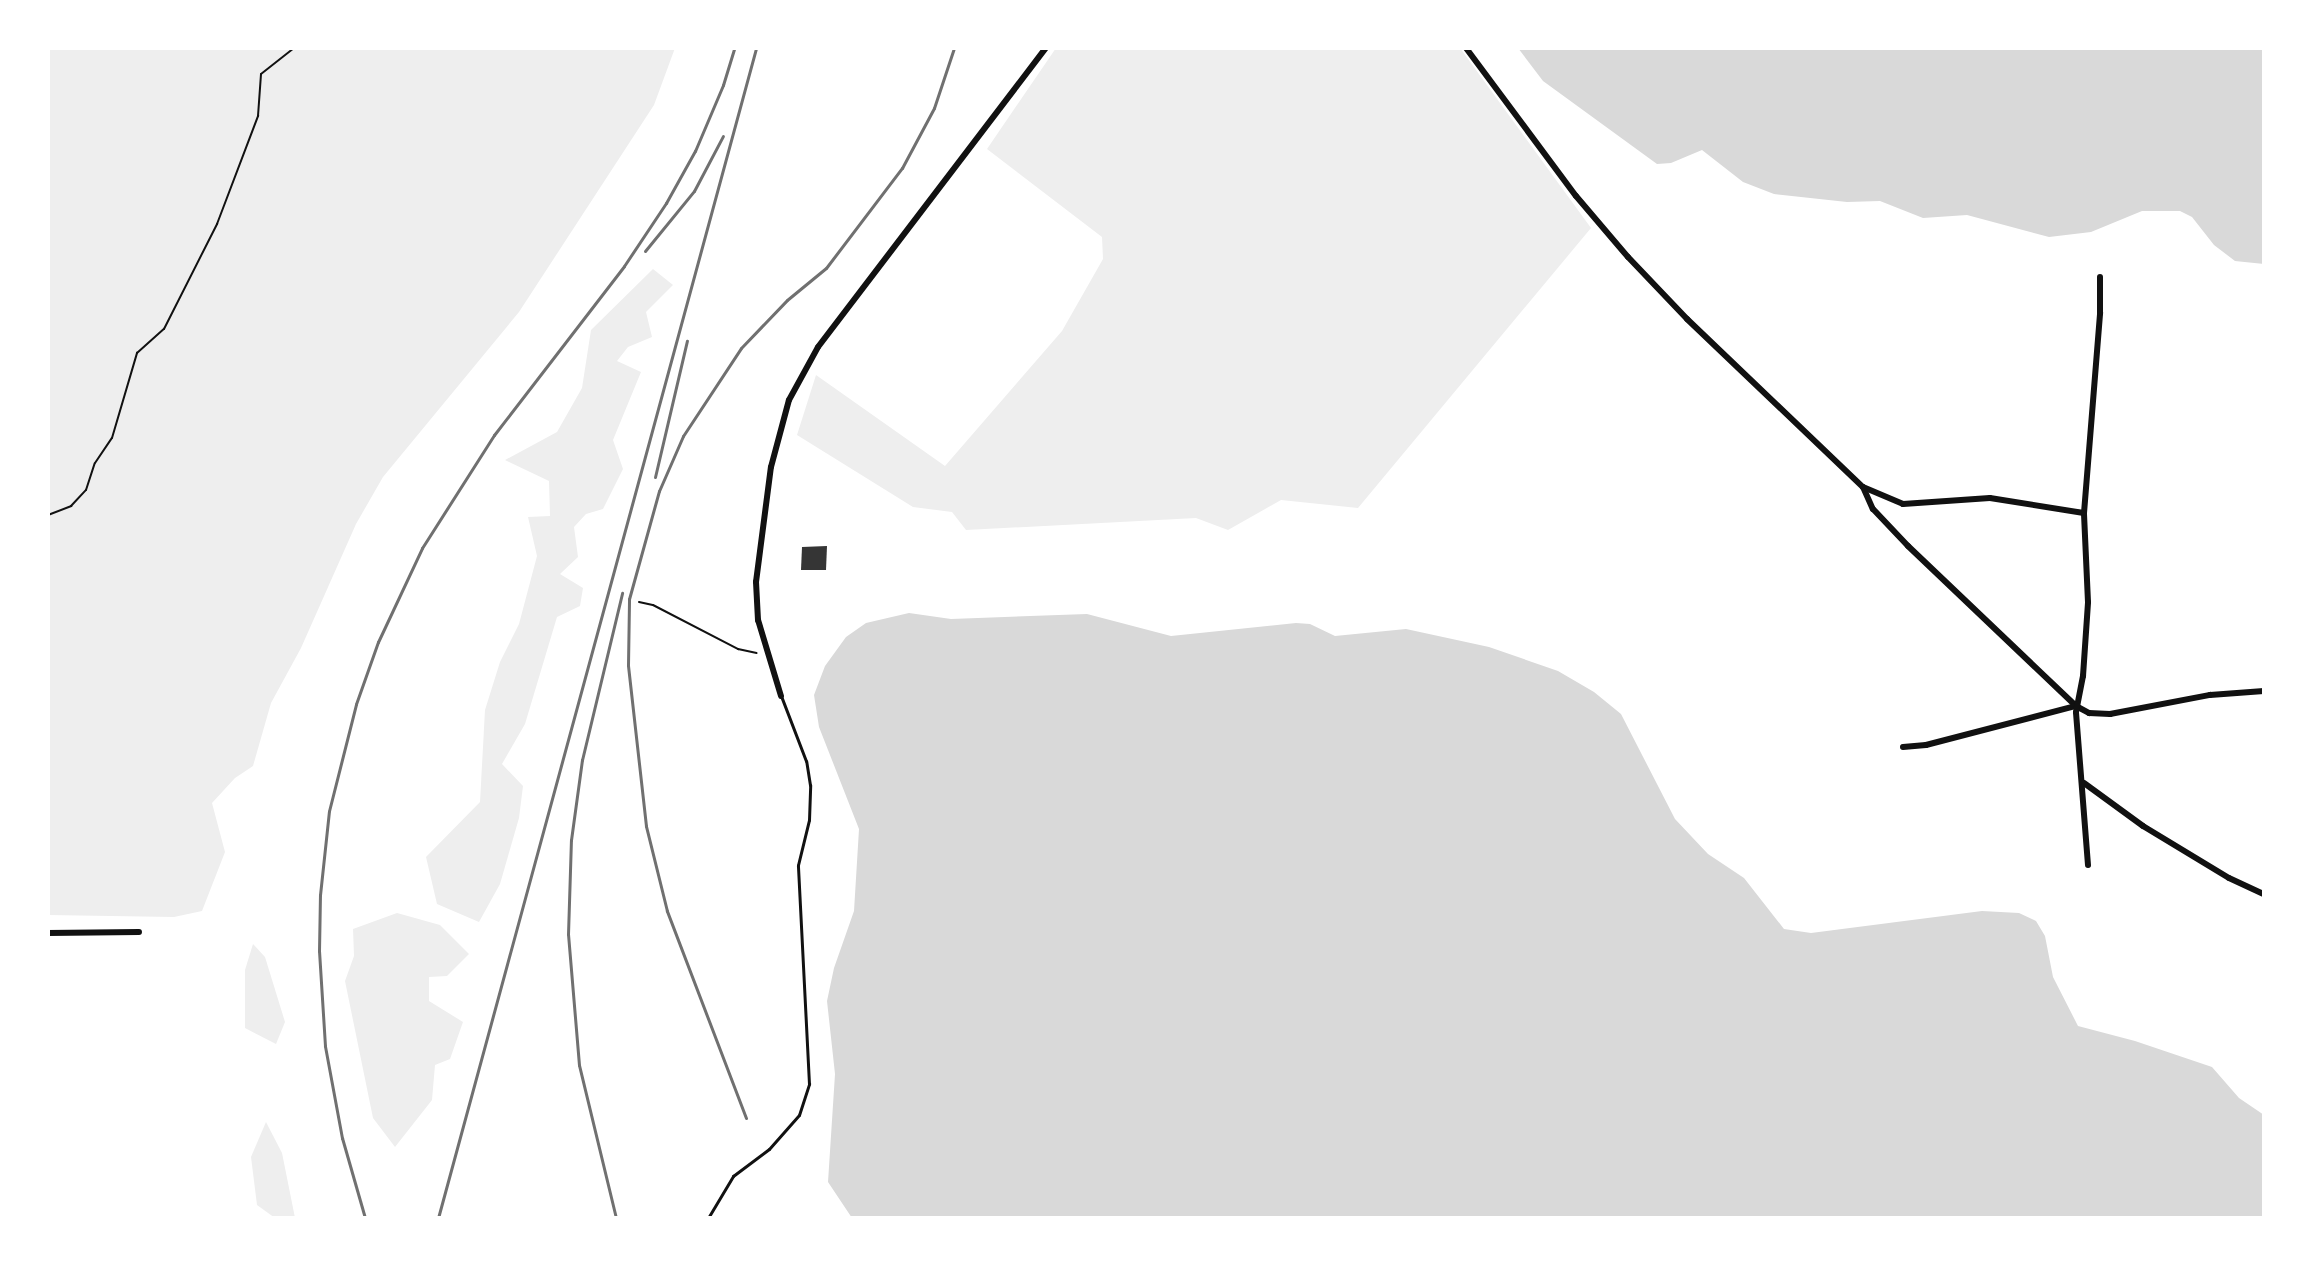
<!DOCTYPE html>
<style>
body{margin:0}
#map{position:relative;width:2312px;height:1266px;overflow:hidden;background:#fff;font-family:"Source Sans 3",sans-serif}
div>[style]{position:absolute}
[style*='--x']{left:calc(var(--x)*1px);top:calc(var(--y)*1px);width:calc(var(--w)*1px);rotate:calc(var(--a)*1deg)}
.green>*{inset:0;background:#eee}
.water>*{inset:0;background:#d9d9d9}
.building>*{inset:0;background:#353535}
.path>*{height:2px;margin:-1px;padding:0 1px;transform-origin:1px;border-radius:1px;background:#111}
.service>*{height:3px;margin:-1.5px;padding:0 1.5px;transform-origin:1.5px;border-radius:1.5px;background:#111}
.minor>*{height:6px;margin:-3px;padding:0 3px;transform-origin:3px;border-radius:3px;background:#111}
.rail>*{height:3px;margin:-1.5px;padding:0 1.5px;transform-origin:1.5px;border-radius:1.5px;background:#707070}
span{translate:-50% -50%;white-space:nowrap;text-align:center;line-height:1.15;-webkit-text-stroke:6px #fff;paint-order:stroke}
.frame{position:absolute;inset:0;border:50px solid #fff;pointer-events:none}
</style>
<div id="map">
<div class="green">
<i style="clip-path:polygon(48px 48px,675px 48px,654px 105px,519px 312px,383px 477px,356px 524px,301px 648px,271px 703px,253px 766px,235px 778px,212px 803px,225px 852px,202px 911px,174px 917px,48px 915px)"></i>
<i style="clip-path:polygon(1056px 48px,1460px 48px,1591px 228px,1358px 508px,1281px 500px,1228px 530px,1196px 518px,966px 530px,952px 512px,913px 507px,797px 435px,816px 375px,945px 466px,1062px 331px,1103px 259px,1102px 237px,987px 149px)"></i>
<i style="clip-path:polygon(653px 269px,673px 285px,646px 312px,652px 337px,628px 347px,617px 361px,641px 372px,613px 440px,623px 469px,603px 509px,586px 514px,574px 527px,578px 557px,560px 574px,583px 588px,580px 606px,557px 617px,525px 724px,502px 764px,523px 786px,519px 818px,500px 884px,479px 922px,437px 904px,426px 857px,480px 802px,485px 710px,500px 662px,519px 624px,537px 556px,528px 517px,550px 516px,549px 481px,505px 460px,557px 432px,582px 388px,591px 330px)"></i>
<i style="clip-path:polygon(397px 913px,440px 925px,469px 954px,447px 976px,429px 977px,429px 1001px,463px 1022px,450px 1059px,435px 1065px,432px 1100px,395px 1147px,373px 1118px,345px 981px,354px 956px,353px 929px)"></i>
<i style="clip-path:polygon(253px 944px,265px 957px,285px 1022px,276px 1044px,245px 1028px,245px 970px)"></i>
<i style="clip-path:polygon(266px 1122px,282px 1153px,295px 1218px,275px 1218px,257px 1205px,251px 1157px)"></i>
</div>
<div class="water">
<i style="clip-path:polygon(1518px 48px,2264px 48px,2264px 264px,2235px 261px,2214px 245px,2192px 217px,2180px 211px,2142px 211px,2091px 232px,2049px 237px,1967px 215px,1923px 218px,1880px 201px,1847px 202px,1774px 194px,1743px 182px,1702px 150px,1671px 163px,1657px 164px,1543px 81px)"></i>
<i style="clip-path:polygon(909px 613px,951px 619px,1087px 614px,1171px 636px,1296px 623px,1310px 624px,1335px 636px,1406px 629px,1489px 647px,1558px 671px,1594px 692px,1621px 714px,1675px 819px,1708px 854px,1744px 878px,1784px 929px,1811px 933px,1982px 911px,2019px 913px,2036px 921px,2045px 936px,2053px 977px,2078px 1026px,2135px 1041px,2212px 1067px,2239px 1098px,2264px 1115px,2264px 1218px,852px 1218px,828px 1182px,835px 1074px,827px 1001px,834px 968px,854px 911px,859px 829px,819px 727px,814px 695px,825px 666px,846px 637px,866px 623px)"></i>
</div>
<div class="building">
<i style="clip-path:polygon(827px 546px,826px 570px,801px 570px,802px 547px)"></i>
</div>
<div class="path">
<i style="--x:48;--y:515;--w:25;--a:-21"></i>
<i style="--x:71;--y:506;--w:22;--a:-47"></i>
<i style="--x:86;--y:490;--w:28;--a:-72"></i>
<i style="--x:95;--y:463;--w:30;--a:-56"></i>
<i style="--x:112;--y:438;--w:89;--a:-73.6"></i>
<i style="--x:137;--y:353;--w:36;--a:-42"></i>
<i style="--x:164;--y:329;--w:118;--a:-63.2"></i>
<i style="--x:217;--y:224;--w:116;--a:-69.2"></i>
<i style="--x:258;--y:116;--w:42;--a:-85.9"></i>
<i style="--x:261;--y:74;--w:42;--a:-38.2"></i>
<i style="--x:639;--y:602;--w:14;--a:12"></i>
<i style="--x:653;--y:605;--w:96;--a:27.4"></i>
<i style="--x:738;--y:649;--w:19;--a:12"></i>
</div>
<div class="service">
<i style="--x:708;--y:1218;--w:49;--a:-59.2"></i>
<i style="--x:733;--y:1176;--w:45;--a:-36.9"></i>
<i style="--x:769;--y:1149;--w:45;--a:-48.6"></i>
<i style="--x:799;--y:1115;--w:33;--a:-72"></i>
<i style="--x:809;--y:1084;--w:219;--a:-92.9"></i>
<i style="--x:798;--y:865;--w:46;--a:-76.3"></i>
<i style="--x:809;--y:820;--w:35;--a:-88"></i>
<i style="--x:810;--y:785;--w:24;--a:-99"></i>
<i style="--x:806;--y:761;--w:70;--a:-111"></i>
</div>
<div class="minor">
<i style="--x:1466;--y:48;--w:184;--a:53.4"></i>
<i style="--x:1576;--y:196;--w:80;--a:49.6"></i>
<i style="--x:1628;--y:257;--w:86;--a:46.4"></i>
<i style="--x:1687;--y:319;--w:243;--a:43.7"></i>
<i style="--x:1863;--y:487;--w:24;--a:66"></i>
<i style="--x:1873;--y:509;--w:51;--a:46.6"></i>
<i style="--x:1908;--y:546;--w:232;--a:43.6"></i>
<i style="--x:2076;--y:706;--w:15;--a:28"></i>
<i style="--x:2089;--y:713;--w:21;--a:3"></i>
<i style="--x:2110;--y:714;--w:102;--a:-10.8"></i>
<i style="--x:2210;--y:695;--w:54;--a:-4.2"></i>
<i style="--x:1863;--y:487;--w:43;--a:23"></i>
<i style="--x:1903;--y:504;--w:87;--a:-3.9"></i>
<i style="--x:1990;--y:498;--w:95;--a:9.1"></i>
<i style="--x:781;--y:696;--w:79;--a:-106.8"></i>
<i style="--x:758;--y:620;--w:38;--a:-93"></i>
<i style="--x:756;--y:582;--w:116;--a:-82.6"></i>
<i style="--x:771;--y:467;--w:69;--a:-75"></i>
<i style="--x:789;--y:400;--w:60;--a:-61.3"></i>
<i style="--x:818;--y:347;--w:376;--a:-52.7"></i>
<i style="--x:1903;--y:747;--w:23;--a:-5"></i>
<i style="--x:1926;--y:745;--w:155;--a:-14.6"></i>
<i style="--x:2084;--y:783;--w:73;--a:36.1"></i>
<i style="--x:2143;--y:826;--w:100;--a:31.2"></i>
<i style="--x:2229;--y:878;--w:38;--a:25"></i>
<i style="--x:2088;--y:865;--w:153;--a:-94.5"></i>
<i style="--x:2076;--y:712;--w:37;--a:-79"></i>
<i style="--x:2083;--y:676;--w:74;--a:-86.1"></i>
<i style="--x:2088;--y:602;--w:89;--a:-92.6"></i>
<i style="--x:2084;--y:513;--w:201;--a:-85.4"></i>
<i style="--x:2100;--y:313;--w:36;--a:-90"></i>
<i style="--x:48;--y:933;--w:91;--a:-0.6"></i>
</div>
<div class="rail">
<i style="--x:645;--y:251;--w:77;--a:-50.8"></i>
<i style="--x:694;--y:191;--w:62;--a:-62.2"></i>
<i style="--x:655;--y:477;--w:140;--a:-76.8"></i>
<i style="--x:746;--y:1118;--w:222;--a:-110.9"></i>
<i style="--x:667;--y:911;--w:88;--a:-103.9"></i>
<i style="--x:646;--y:826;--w:162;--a:-96.4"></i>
<i style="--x:628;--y:665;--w:66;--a:-89.1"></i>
<i style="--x:629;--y:599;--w:112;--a:-74.5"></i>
<i style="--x:659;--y:491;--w:60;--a:-66.4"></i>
<i style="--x:683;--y:436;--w:105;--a:-56.6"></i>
<i style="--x:741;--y:348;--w:66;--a:-46.2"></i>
<i style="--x:787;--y:300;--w:50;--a:-39.4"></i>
<i style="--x:826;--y:268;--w:126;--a:-52.8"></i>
<i style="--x:902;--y:168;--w:68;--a:-61.9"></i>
<i style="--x:934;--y:108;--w:63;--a:-71.6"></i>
<i style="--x:365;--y:1218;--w:83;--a:-106"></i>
<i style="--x:342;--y:1138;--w:94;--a:-100.5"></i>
<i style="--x:325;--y:1046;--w:95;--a:-93.6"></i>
<i style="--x:319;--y:951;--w:56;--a:-89"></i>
<i style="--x:320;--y:895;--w:84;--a:-83.9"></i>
<i style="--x:329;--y:811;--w:110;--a:-75.8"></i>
<i style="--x:356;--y:704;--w:66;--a:-70.5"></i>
<i style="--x:378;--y:642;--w:104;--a:-64.9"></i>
<i style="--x:422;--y:548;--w:134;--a:-57.5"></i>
<i style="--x:494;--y:435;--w:213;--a:-52.4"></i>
<i style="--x:624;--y:266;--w:76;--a:-56.3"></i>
<i style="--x:666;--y:203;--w:60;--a:-60.9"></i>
<i style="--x:695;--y:151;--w:72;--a:-67"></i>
<i style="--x:723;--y:85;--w:39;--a:-73"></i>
<i style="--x:438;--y:1218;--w:1212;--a:-74.79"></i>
<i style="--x:616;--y:1218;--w:157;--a:-103.6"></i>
<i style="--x:579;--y:1065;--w:131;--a:-94.8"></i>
<i style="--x:568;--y:934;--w:94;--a:-88.2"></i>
<i style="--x:571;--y:840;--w:81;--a:-82.2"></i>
<i style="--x:582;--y:760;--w:172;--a:-76.5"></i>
</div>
<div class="frame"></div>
</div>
